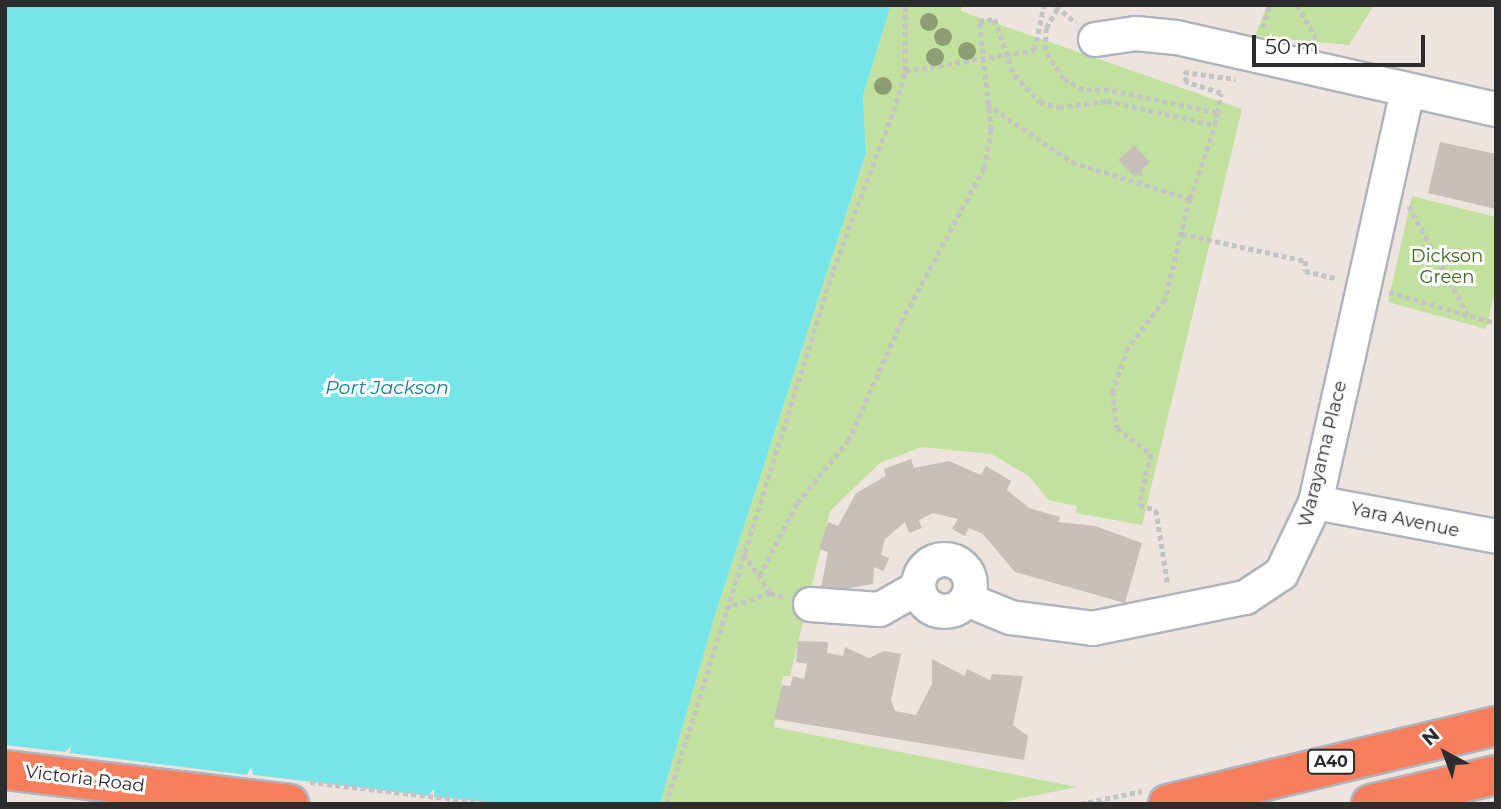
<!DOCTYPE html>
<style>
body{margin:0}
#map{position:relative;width:1501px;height:809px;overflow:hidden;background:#ede4df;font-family:Montserrat,sans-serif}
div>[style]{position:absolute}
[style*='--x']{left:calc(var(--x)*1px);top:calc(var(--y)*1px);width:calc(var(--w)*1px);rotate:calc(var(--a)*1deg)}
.green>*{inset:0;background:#c3e19e}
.water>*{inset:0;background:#76e5ea}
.pier>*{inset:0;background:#ede4df}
.building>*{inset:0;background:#c6bfba}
.path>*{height:4.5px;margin-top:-2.25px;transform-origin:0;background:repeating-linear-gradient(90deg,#c4c4c4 0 5px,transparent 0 8.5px)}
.roads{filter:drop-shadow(2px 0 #afb4bc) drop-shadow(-2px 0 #afb4bc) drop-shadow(0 2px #afb4bc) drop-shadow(0 -2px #afb4bc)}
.minor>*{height:33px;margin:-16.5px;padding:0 16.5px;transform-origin:16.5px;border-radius:16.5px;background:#fff}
.minor>.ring{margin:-16.5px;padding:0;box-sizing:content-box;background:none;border:33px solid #fff;border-radius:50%}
.highway>*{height:38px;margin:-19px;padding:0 19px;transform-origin:19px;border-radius:19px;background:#f87f5e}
.trees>*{width:18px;height:18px;margin:-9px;border-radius:50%;background:#8c9f74}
span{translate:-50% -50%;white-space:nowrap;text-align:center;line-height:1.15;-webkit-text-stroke:6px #fff;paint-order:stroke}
.shield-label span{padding:2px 5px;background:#fff;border:2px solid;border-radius:5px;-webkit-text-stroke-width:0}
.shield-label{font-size:16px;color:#2c2c2c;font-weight:700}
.park-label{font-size:18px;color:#3d671d}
.street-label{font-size:18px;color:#2c2c2c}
.water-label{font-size:19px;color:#138292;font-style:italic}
.frame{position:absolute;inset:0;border:7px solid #2c2c2c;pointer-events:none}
.north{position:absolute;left:1410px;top:718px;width:70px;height:70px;-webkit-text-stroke:5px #fff;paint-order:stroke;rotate:319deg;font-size:19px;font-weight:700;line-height:28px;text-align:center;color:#2c2c2c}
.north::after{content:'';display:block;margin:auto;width:24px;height:32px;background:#2c2c2c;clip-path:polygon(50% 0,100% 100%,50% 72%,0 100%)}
.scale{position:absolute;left:1252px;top:35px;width:173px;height:32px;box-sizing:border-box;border:4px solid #2c2c2c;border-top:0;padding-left:9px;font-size:21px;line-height:24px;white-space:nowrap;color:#2c2c2c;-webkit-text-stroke:5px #fff;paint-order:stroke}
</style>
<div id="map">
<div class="green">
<i style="clip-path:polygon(891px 5px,962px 5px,961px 11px,1242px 109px,1142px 525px,1076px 513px,1077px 506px,1048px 500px,1029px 476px,991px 454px,921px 447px,880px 463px,830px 511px,790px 676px,783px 676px,774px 727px,1077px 787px,993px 804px,660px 804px,715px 615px,866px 153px,863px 96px)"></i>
<i style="clip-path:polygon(1267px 5px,1374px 5px,1349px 45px,1255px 36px)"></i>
<i style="clip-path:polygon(1412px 196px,1496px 217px,1496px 287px,1486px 329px,1388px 302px)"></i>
</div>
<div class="water">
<i style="clip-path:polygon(5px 5px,891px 5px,863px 96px,866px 153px,715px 615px,660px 804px,5px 804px)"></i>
</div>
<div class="pier">
<i style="clip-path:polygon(5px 745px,65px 752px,71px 746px,70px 753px,247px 775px,251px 767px,253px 775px,428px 796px,434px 789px,434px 797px,508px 804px,5px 804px)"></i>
</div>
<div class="building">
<i style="clip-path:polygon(1440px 142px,1496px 154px,1496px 209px,1428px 193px)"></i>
<i style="clip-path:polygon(1134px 145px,1150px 162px,1134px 177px,1118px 160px)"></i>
<i style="clip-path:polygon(911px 459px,914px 468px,949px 461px,981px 475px,986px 466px,1011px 481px,1007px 490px,1029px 508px,1060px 517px,1058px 522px,1095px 526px,1142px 543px,1125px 603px,1015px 572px,983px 534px,969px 528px,965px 536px,952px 529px,958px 519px,933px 513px,919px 520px,922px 528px,909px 533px,905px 522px,885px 539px,881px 555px,889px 558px,884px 571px,874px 567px,873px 584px,820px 593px,828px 552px,819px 549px,828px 522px,838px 526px,856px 493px,886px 476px,884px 469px)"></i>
<i style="clip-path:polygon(798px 641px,828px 642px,827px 653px,843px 656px,845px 647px,869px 658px,884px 651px,901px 654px,891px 700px,895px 711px,916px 715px,932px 684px,932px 659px,965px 676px,967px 669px,990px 680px,992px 674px,1023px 676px,1013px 725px,1028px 736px,1024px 760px,774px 719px,782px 685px,790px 686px,793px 676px,804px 679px,807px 664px,796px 662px)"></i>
</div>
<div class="path">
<i style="--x:1297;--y:5;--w:42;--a:59.7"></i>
<i style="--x:1056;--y:6;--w:26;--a:40"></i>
<i style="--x:1263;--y:28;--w:24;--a:-75"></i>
<i style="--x:905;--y:71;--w:131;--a:-9.2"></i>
<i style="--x:1034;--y:50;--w:46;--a:-77.5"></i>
<i style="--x:987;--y:104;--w:103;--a:34.3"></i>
<i style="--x:1072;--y:162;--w:124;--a:17.4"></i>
<i style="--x:1190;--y:199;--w:104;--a:103.9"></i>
<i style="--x:1165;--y:300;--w:61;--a:127.6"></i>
<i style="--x:1128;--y:348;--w:46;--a:109.2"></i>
<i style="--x:1113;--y:391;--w:37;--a:84"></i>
<i style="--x:1117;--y:428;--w:43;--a:37.4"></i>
<i style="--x:1151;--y:454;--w:52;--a:103.2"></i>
<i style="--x:1139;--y:505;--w:18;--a:16"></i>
<i style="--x:1156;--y:510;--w:76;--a:80.9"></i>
<i style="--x:1217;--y:113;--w:20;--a:-79"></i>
<i style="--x:1221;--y:93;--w:37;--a:-163"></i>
<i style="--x:1186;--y:82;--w:10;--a:-101"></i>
<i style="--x:1184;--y:72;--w:52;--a:7.7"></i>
<i style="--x:1140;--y:171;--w:13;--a:86"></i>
<i style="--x:1190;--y:199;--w:78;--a:-71.3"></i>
<i style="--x:1409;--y:206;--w:124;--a:61.6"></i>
<i style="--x:1182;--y:234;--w:127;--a:12.3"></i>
<i style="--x:1306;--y:261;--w:10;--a:96"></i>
<i style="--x:1305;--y:271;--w:32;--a:13"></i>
<i style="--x:1389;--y:292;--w:111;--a:16.2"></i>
<i style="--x:759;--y:576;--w:82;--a:-62.5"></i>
<i style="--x:797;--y:503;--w:80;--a:-50.6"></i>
<i style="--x:848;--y:441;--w:130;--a:-66"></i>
<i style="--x:901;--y:322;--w:175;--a:-61.7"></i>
<i style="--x:984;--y:168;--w:39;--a:-80"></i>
<i style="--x:991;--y:130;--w:110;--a:-96.3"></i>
<i style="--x:979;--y:21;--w:16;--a:-7"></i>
<i style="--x:995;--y:19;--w:59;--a:71.3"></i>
<i style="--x:1014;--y:75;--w:37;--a:46"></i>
<i style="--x:1040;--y:102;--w:20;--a:15"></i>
<i style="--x:1059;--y:107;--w:48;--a:-7.1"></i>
<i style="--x:1107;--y:101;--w:111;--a:12.5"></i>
<i style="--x:1215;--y:125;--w:12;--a:-81"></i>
<i style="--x:1217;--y:113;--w:110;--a:-168"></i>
<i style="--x:1109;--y:90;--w:26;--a:180"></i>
<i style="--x:1083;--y:90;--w:23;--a:-151"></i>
<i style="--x:1063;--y:79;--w:34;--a:-122"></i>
<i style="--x:1045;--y:50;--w:22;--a:-87"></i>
<i style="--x:1046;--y:28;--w:24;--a:-60"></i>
<i style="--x:770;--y:593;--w:17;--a:17"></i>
<i style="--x:725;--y:608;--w:47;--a:-18.4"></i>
<i style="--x:770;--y:593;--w:52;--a:-124"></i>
<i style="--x:310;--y:782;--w:188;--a:6.7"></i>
<i style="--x:666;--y:804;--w:560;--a:-72.63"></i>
<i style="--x:833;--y:270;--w:178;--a:-69.3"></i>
<i style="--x:896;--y:103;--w:33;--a:-74"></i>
<i style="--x:905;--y:71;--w:66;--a:-90"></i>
<i style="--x:1080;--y:804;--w:63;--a:-11.8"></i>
</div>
<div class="roads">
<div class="minor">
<i style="--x:1095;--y:39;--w:40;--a:-8.5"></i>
<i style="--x:1135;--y:33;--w:41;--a:5.6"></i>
<i style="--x:1176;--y:37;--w:328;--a:12.7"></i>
<i style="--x:1315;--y:502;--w:184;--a:10.6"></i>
<i class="ring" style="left:918px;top:559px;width:19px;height:19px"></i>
<i style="--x:966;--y:599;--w:48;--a:22.2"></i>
<i style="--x:1010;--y:617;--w:83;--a:7.6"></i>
<i style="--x:1092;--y:628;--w:156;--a:-11.5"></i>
<i style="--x:1245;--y:597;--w:43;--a:-33.7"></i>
<i style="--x:1281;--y:573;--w:79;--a:-64.4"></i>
<i style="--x:1315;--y:502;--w:422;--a:-77.4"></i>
<i style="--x:810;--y:604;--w:69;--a:4.1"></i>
<i style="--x:879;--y:609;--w:45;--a:-29.4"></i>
</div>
<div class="highway">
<i style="--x:5;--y:770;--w:286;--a:6.8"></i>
<i style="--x:1168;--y:804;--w:337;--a:-13.4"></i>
<i style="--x:1371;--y:804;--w:128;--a:-13.1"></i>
</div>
</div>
<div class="trees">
<i style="left:929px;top:22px"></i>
<i style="left:943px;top:37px"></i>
<i style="left:967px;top:51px"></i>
<i style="left:935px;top:57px"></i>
<i style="left:883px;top:86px"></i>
</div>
<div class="shield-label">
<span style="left:1331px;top:762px">A40</span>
</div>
<div class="park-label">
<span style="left:1447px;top:267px">Dickson<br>Green</span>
</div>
<div class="street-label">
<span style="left:1323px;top:454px;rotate:-76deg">Warayama Place</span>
<span style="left:1405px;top:520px;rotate:12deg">Yara Avenue</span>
<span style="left:85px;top:779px;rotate:7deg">Victoria Road</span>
</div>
<div class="water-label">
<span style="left:387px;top:388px">Port Jackson</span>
</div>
<div class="frame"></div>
<div class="north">N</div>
<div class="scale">50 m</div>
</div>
